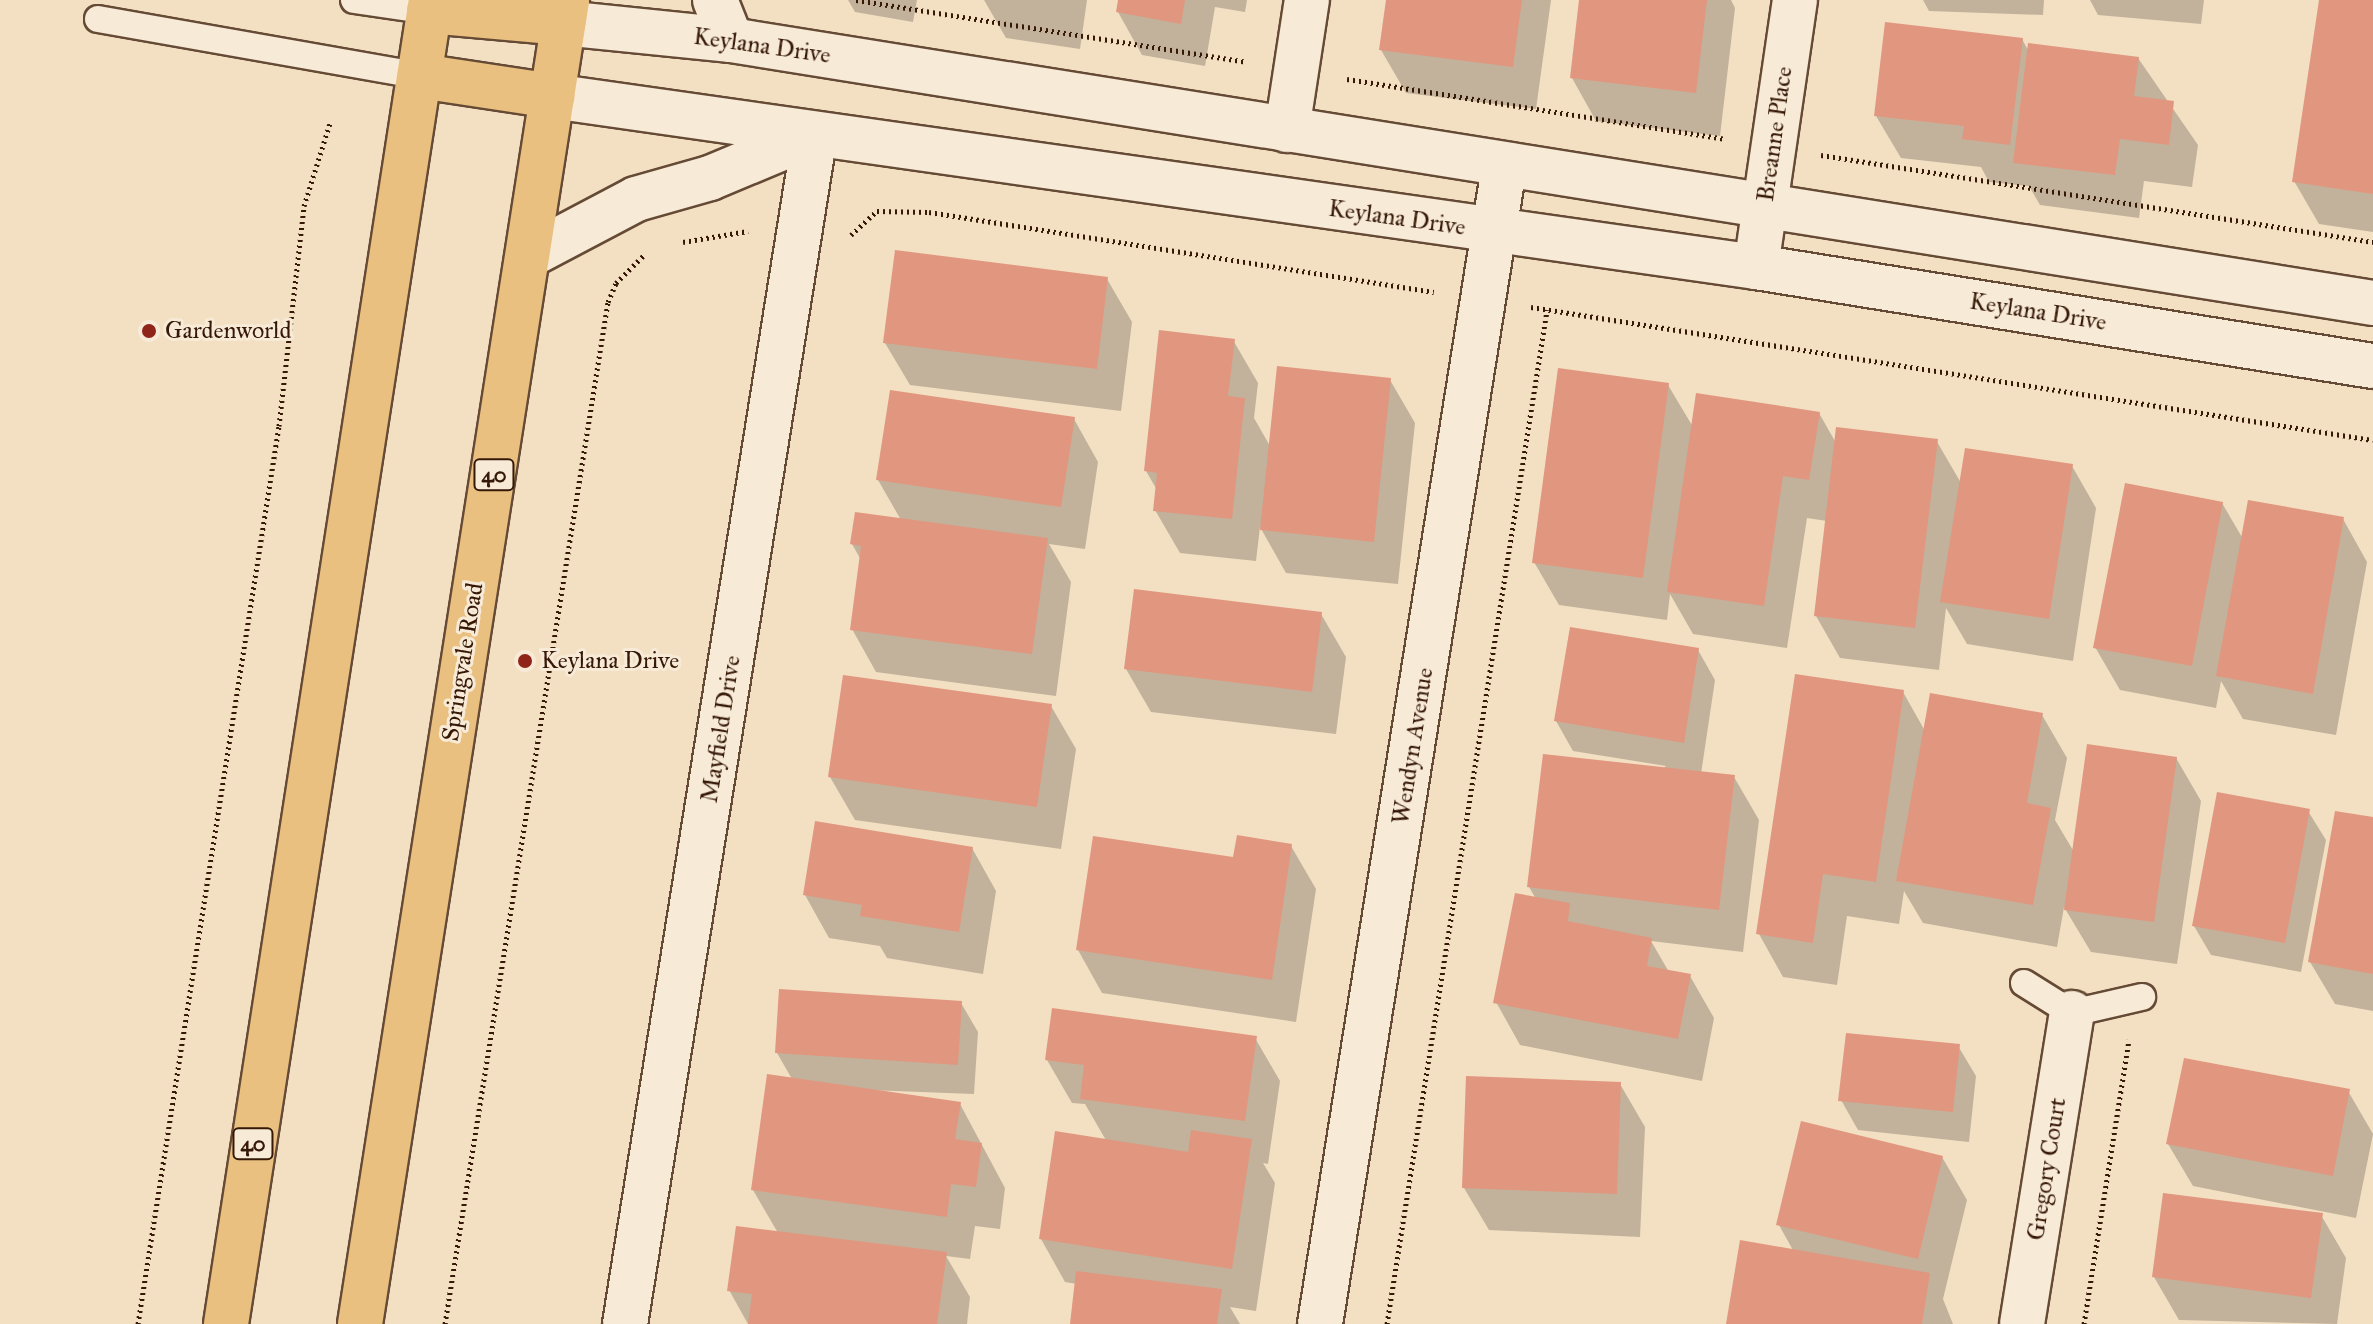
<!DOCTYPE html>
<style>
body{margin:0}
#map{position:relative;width:2373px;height:1324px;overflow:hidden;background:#f3dfc2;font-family:"IM FELL Great Primer",serif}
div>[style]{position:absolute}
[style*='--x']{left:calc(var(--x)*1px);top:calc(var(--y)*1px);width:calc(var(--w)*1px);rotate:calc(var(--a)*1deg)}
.shadow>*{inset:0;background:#0003}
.building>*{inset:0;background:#e1967f}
.path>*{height:5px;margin-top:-2.5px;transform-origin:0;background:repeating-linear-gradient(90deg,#361806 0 2px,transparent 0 6px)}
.roads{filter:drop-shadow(2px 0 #654a35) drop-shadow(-2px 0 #654a35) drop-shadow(0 2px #654a35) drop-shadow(0 -2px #654a35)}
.service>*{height:26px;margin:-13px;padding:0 13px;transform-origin:13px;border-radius:13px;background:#f7ead7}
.minor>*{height:44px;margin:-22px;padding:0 22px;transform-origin:22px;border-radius:22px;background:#f7ead7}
.trunk>*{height:44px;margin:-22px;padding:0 22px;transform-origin:22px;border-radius:22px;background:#eac081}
.dots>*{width:22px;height:22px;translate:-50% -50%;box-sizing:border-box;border:4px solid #f7ead7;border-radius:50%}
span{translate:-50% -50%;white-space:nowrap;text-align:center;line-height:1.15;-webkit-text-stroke:6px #f7ead7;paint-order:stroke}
.shield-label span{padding:2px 6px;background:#f7ead7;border:2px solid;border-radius:6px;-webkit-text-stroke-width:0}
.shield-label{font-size:22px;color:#361806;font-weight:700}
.street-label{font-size:24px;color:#361806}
.poi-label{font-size:24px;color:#361806}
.left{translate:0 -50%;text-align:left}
</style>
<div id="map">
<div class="shadow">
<i style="clip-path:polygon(848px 0,917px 0,913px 22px,855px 12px)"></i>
<i style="clip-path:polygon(984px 0,1087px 0,1080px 49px,1006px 38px)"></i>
<i style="clip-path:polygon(1120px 0,1247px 0,1245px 12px,1215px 7px,1205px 66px,1142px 55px,1118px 12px)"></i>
<i style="clip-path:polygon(1388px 0,1551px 0,1536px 109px,1406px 93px,1381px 50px)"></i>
<i style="clip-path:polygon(1581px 0,1731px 0,1735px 8px,1720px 136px,1596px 121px,1572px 78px)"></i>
<i style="clip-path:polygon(1923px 0,2044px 0,2043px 15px,1929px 11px)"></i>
<i style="clip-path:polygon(2090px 0,2204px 0,2201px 24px,2098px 15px)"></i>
<i style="clip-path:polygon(2321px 0,2373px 2px,2373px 232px,2319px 224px,2294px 181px)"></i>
<i style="clip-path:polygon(2022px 39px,2029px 52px,2138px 58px,2198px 145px,2192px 187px,2144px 181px,2139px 218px,2040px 205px,2029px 186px,1989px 182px,1981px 167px,1901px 158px,1876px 116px)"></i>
<i style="clip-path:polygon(1107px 279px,1132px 322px,1121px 411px,910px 385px,885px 343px)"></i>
<i style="clip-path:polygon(1233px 340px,1258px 383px,1254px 418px,1270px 446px,1390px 380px,1415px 423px,1398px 584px,1286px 573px,1260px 527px,1256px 561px,1180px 553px,1155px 510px,1157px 490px,1146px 471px)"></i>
<i style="clip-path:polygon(1668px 385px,1693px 427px,1819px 413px,1836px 443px,1936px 440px,1961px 483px,2072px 466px,2096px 508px,2073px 661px,1967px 644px,1946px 608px,1939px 670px,1840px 658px,1816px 616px,1827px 521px,1807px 518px,1787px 648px,1693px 634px,1670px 594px,1667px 620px,1559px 605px,1534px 562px)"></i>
<i style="clip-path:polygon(1074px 419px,1098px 462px,1085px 549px,1049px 544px,1071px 582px,1056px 696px,876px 672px,852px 629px,861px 560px,852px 544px,901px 520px,878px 480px)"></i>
<i style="clip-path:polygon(2222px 503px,2243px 539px,2343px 519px,2367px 562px,2336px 735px,2243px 719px,2221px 681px,2216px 708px,2120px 690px,2095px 647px)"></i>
<i style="clip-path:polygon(1321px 614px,1346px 657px,1336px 734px,1151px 712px,1126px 669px)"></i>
<i style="clip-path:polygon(1698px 650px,1715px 680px,1701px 774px,1734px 777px,1759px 820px,1743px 952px,1651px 941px,1669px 972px,1690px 976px,1714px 1018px,1702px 1081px,1520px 1045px,1496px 1002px,1536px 899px,1529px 887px,1666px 766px,1573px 751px,1556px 721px)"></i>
<i style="clip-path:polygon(1903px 692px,1925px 731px,2042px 715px,2067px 758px,2055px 820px,2074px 852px,2176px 758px,2201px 801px,2177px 964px,2091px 952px,2064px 907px,2057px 947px,1923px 923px,1904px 891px,1899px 924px,1847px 916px,1837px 985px,1783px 977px,1759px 934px)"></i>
<i style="clip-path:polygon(1051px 706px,1076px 749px,1061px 849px,855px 820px,830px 777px)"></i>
<i style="clip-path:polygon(2308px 811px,2326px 840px,2301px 972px,2211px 955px,2194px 926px)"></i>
<i style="clip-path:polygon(2373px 819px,2373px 1011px,2335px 1004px,2310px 962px)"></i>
<i style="clip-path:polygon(1291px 846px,1316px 889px,1296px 1022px,1102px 993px,1078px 950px,1235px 859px)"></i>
<i style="clip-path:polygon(972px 848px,996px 891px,983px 974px,887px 958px,880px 946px,829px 938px,805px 895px)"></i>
<i style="clip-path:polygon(961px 1003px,978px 1032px,974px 1094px,868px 1090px,960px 1104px,1005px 1188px,1000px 1229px,975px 1226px,970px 1259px,946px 1256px,970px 1297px,967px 1324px,748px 1324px,729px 1290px,778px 1233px,753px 1190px,792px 1079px,777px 1053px)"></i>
<i style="clip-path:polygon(1255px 1038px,1280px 1081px,1268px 1164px,1263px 1163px,1275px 1183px,1256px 1311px,1230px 1307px,1240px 1324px,1072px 1324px,1077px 1284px,1065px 1282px,1041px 1239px,1107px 1142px,1085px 1104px,1072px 1103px,1047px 1060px)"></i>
<i style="clip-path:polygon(1958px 1046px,1976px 1076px,1969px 1142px,1858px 1130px,1841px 1100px)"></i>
<i style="clip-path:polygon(1620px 1084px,1645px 1127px,1640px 1237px,1489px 1230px,1464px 1188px)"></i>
<i style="clip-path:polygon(2348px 1091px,2373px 1134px,2356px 1218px,2193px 1186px,2168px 1144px)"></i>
<i style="clip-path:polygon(1942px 1157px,1967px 1200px,1943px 1299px,1953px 1324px,1728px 1324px,1794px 1252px,1779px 1225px)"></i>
<i style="clip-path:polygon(2321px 1215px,2346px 1258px,2337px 1324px,2179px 1320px,2154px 1277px)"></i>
</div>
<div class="building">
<i style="clip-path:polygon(1118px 0,1185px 0,1181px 24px,1116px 12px)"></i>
<i style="clip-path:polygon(1386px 0,1522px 0,1513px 67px,1379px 50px)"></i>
<i style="clip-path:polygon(1579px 0,1707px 0,1696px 93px,1570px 78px)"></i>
<i style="clip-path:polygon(2319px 0,2373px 0,2373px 194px,2292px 182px)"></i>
<i style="clip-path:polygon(1885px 22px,2023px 38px,2010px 145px,1962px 139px,1964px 126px,1874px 116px)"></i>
<i style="clip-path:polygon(2028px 43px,2139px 57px,2134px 96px,2174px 101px,2169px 145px,2120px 139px,2115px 175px,2013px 163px)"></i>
<i style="clip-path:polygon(895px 250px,1108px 277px,1097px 369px,883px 343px)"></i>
<i style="clip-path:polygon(1159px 330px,1235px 339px,1228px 396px,1245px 398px,1232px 519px,1153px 511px,1157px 473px,1144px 471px)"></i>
<i style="clip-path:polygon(1277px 366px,1391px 378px,1374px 542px,1260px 530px)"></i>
<i style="clip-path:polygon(1558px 368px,1669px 383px,1643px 578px,1532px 563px)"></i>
<i style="clip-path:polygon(890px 390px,1075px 417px,1061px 507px,876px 480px)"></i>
<i style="clip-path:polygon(1696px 393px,1820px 412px,1809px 480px,1783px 476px,1764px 606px,1667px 592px)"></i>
<i style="clip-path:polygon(1836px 427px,1938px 439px,1915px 628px,1814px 616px)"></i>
<i style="clip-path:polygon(1965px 448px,2073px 464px,2049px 619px,1940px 602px)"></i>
<i style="clip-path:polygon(2125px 483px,2223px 502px,2192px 666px,2093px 648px)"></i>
<i style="clip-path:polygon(2248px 500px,2344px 517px,2313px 694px,2216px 676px)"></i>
<i style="clip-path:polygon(855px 512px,1048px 538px,1032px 654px,850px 630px,861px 546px,850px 544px)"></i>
<i style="clip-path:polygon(1134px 589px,1322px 612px,1312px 692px,1124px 669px)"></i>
<i style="clip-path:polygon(1570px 627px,1699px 648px,1684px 743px,1554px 721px)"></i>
<i style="clip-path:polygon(1795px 674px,1904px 690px,1876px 882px,1823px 874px,1813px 943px,1756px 934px)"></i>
<i style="clip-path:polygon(843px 675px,1052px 704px,1037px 807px,828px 777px)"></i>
<i style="clip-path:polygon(1930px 693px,2043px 713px,2027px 803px,2051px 808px,2033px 905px,1896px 881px)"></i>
<i style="clip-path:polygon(2087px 744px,2177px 757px,2154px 922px,2064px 910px)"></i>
<i style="clip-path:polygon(1543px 754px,1735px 775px,1719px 910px,1527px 887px)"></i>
<i style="clip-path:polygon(2217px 792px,2310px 809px,2285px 943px,2192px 926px)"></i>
<i style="clip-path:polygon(2335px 811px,2373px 817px,2373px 974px,2308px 962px)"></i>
<i style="clip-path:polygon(815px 821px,973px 847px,959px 932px,860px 916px,862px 905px,803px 895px)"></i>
<i style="clip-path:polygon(1237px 835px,1292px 844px,1272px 980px,1076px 950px,1093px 836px,1233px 857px)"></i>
<i style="clip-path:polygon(1515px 893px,1570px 903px,1568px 921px,1652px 938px,1647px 966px,1691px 974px,1678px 1039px,1493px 1003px)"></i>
<i style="clip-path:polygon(779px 989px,962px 1001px,958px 1065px,775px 1053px)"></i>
<i style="clip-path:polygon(1052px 1008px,1257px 1036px,1245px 1121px,1080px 1099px,1084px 1065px,1045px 1060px)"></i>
<i style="clip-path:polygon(1846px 1033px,1960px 1044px,1953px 1112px,1838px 1101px)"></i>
<i style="clip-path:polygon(2184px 1058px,2350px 1089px,2333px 1176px,2166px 1144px)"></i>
<i style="clip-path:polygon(767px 1074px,961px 1102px,955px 1139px,982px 1143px,976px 1187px,951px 1184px,947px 1217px,751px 1190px)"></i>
<i style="clip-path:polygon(1466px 1076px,1621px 1082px,1617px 1194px,1462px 1188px)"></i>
<i style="clip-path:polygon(1801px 1121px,1943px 1156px,1918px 1259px,1776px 1225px)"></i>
<i style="clip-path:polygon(1191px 1130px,1252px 1139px,1232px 1269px,1039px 1239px,1055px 1131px,1188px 1152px)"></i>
<i style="clip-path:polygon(2163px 1193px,2323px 1213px,2311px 1298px,2152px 1277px)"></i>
<i style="clip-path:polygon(736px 1226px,947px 1252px,937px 1324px,748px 1324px,752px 1294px,727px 1291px)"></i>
<i style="clip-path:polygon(1740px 1240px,1930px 1273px,1922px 1324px,1726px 1324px)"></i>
<i style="clip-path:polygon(1076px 1271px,1222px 1289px,1217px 1324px,1070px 1324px)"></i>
</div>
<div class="path">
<i style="--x:856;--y:0;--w:395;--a:9"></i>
<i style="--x:1347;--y:79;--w:382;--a:9"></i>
<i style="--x:1821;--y:155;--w:559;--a:8.96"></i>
<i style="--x:851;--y:235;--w:35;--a:-43"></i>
<i style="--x:877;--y:211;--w:52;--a:1.1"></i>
<i style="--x:929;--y:212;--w:511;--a:9"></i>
<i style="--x:683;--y:242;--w:66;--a:-9.6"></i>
<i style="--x:1531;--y:307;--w:852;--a:8.98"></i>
<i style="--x:138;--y:1324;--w:909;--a:-81.08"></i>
<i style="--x:279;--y:426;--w:221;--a:-83.5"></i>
<i style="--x:304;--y:206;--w:87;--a:-72.6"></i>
<i style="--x:445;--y:1324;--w:1035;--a:-80.94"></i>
<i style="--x:608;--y:302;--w:21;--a:-67"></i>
<i style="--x:616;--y:283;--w:40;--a:-45"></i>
<i style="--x:1387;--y:1324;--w:1027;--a:-81.03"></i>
<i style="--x:2084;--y:1324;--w:288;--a:-81"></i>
</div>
<div class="roads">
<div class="service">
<i style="--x:354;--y:0;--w:76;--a:8.3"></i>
<i style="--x:98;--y:19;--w:327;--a:10"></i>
<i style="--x:2024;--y:983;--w:57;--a:32"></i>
<i style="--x:2072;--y:1013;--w:72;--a:-12.9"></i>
</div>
<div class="minor">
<i style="--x:715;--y:0;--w:43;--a:68.2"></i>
<i style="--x:563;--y:23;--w:169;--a:5.8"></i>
<i style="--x:731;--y:40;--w:1663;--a:9.1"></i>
<i style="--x:552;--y:96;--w:1216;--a:8.08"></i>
<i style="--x:1756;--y:267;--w:625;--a:9.12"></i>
<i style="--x:1287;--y:130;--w:132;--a:-81.3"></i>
<i style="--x:530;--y:255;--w:120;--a:-27.8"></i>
<i style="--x:636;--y:199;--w:77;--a:-15.8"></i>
<i style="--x:710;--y:178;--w:114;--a:-22.7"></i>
<i style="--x:1756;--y:267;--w:270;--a:-81.7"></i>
<i style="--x:625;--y:1324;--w:1205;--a:-80.93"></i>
<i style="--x:1320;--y:1324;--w:1172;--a:-80.96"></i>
<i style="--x:2022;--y:1324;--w:315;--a:-80.9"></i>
</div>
<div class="trunk">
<i style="--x:429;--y:11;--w:135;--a:5.1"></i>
<i style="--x:420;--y:76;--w:134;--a:8.6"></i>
<i style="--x:226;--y:1324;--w:1340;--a:-81.2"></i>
<i style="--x:360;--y:1324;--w:1340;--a:-81.11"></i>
</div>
</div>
<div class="dots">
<i style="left:149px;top:331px;background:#8f2418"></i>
<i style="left:525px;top:661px;background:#8f2418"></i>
</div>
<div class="shield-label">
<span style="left:494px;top:475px">40</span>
<span style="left:253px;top:1144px">40</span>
</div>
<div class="street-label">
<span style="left:762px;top:46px;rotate:8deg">Keylana Drive</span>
<span style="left:1775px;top:134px;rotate:-82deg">Breanne Place</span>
<span style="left:1397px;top:218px;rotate:8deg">Keylana Drive</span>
<span style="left:2038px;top:312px;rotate:9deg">Keylana Drive</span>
<span style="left:463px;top:662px;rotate:-81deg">Springvale Road</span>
<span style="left:721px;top:729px;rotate:-81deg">Mayfield Drive</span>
<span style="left:1413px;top:746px;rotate:-81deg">Wendyn Avenue</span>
<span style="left:2047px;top:1169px;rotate:-81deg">Gregory Court</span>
</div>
<div class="poi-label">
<span class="left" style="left:165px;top:331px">Gardenworld</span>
<span class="left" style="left:541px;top:661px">Keylana Drive</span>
</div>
</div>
